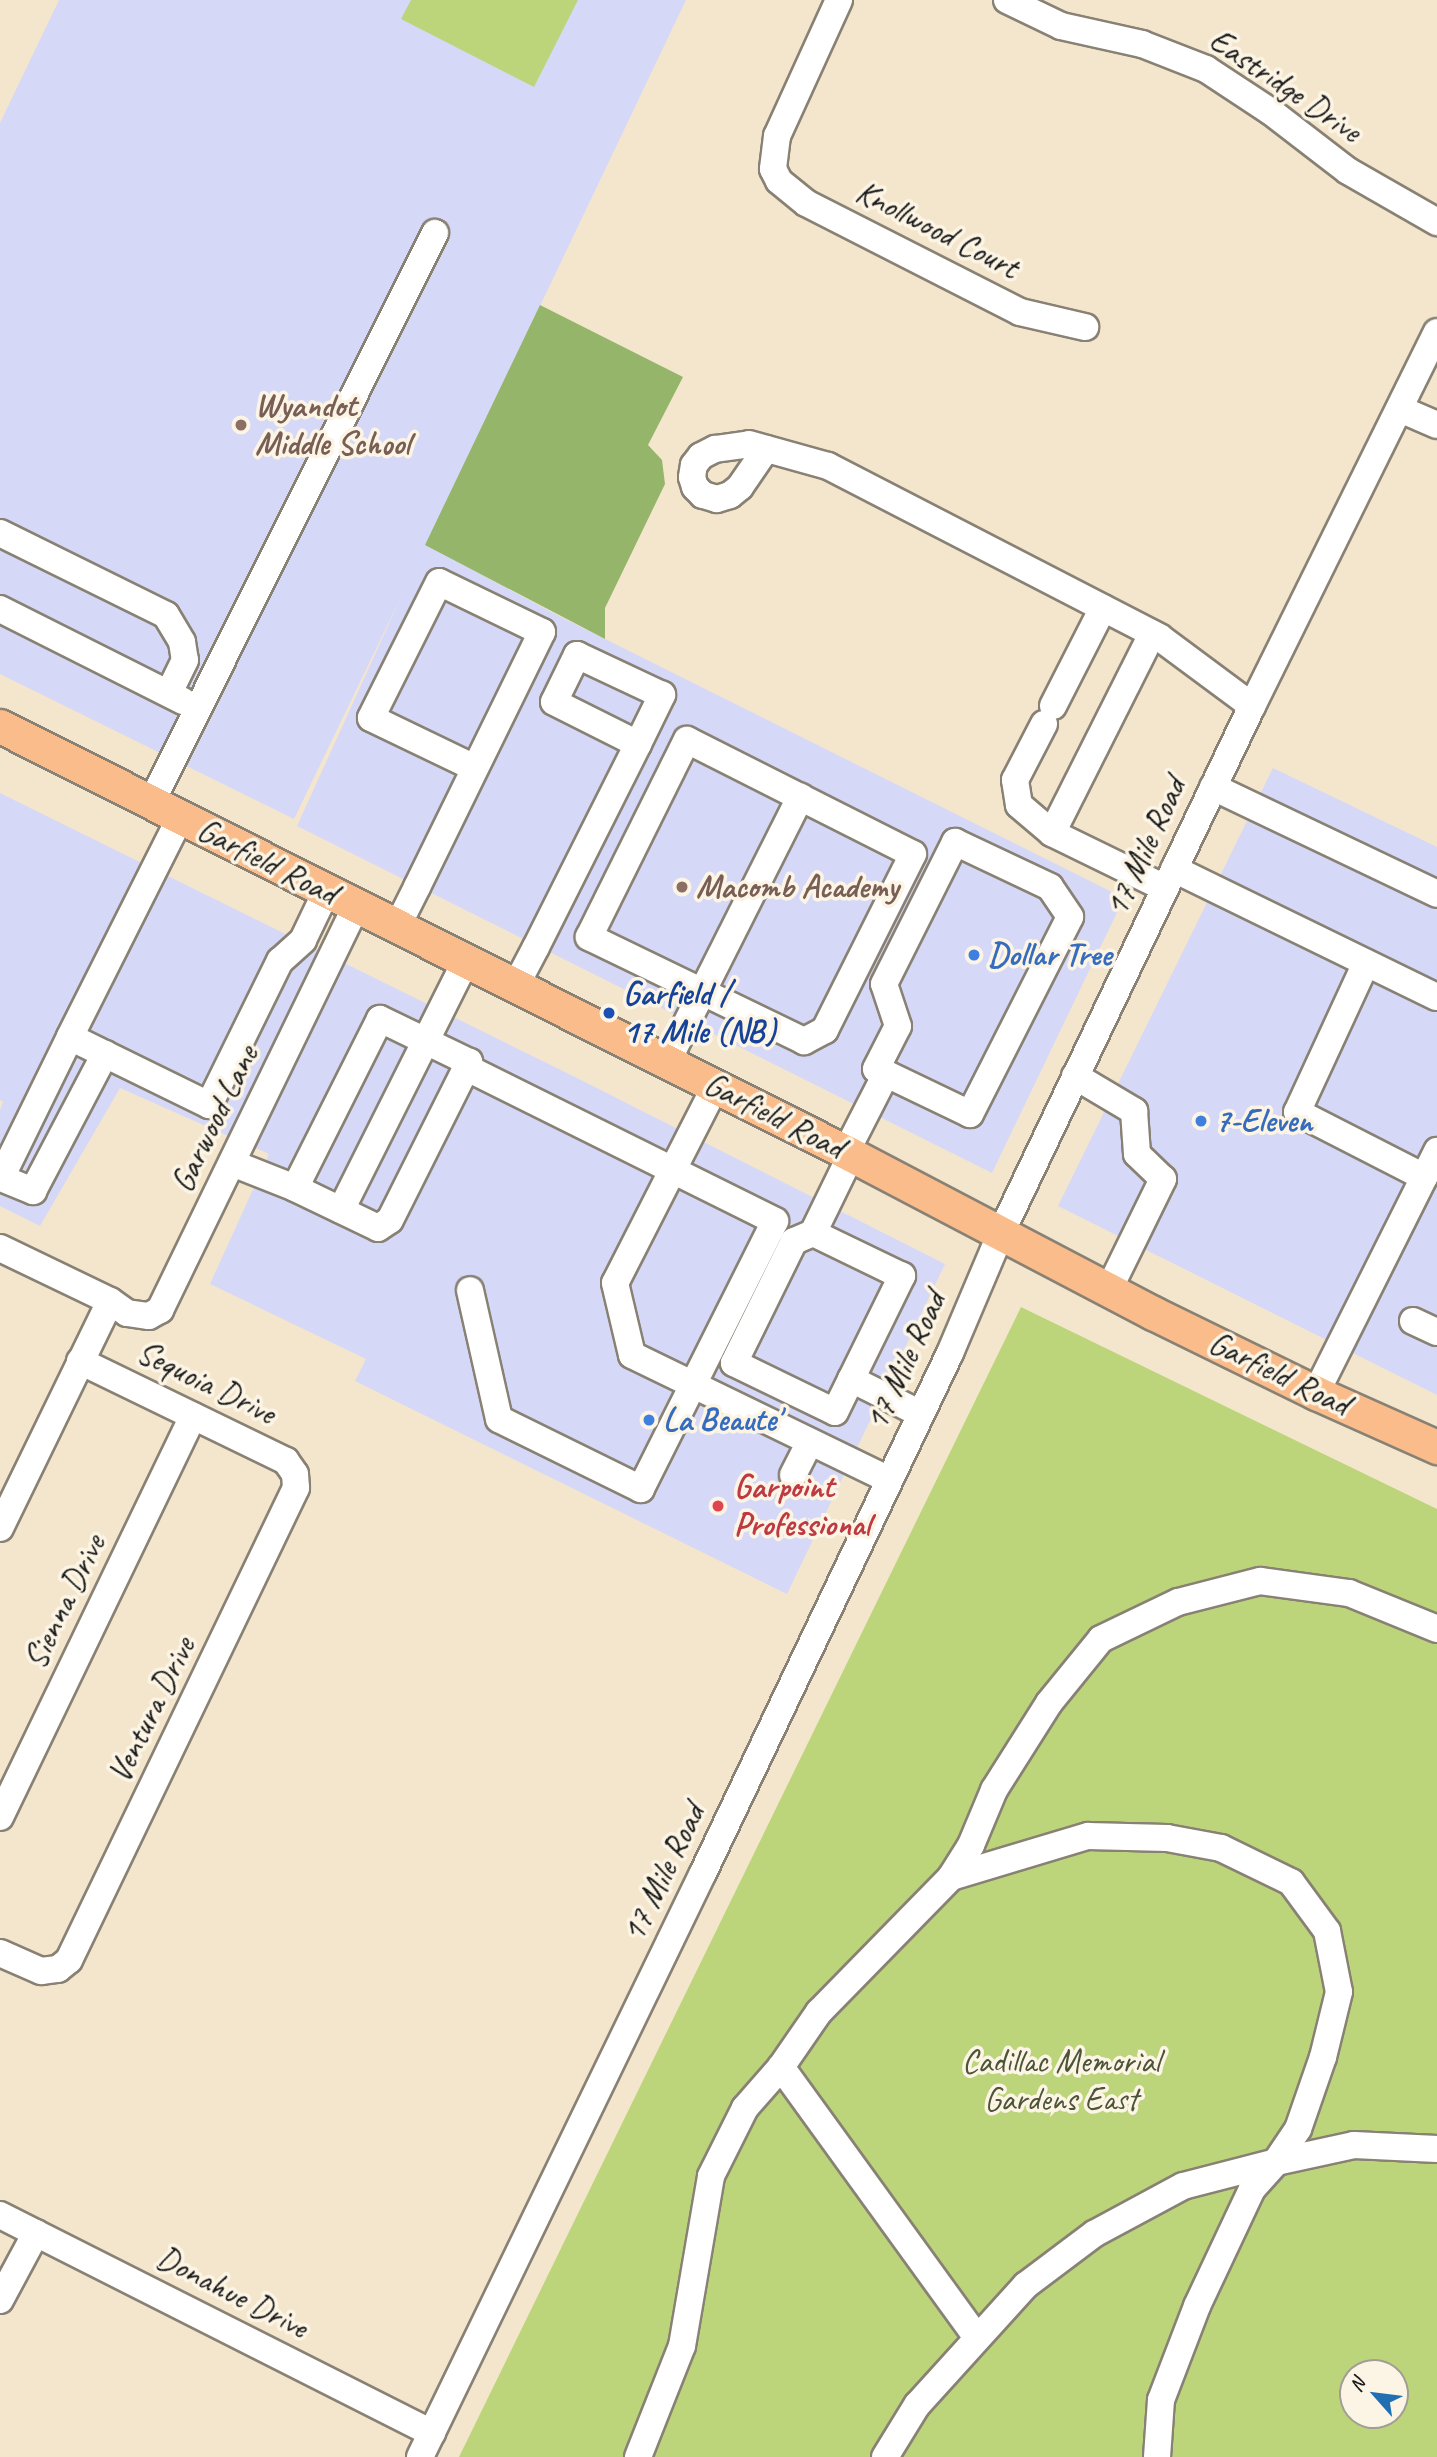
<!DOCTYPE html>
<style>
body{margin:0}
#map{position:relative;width:1437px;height:2457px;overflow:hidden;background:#f4e6cc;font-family:Caveat,sans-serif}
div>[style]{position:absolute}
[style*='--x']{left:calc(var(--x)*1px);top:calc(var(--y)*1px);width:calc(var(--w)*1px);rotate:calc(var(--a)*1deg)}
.built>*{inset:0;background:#d6d8f8}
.green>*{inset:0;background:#bcd57a}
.forest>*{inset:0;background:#95b66a}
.roads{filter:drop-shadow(2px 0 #888174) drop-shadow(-2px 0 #888174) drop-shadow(0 2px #888174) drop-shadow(0 -2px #888174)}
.minor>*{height:26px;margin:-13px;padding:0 13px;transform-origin:13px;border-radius:13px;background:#fff}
.major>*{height:33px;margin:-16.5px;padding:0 16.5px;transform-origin:16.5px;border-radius:16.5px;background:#f9bc8a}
.dots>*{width:19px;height:19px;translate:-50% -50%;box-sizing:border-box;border:4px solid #fcf5e5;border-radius:50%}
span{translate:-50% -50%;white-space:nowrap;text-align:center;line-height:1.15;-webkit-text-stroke:7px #fcf5e5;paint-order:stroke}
.street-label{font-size:33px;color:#1c1c1c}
.education-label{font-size:33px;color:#785e54;font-weight:700}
.left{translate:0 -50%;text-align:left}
.shop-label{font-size:33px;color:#366cbe;font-weight:700}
.transit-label{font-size:33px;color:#164399;font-weight:700}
.health-label{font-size:33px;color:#be3a42;font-weight:700}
.park-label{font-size:33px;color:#4c5438}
.north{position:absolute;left:1339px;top:2359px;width:70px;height:70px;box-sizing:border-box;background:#fcf5e5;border:2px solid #a29e95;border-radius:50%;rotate:298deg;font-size:19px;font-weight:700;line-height:28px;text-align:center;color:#1c1c1c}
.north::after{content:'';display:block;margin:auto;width:24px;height:32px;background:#1f6fb2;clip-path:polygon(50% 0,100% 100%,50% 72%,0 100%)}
</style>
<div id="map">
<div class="built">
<i style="clip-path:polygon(59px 0,686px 0,426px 545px,559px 616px,1124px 898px,992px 1173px,297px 826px,401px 597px,294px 819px,0 674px,0 123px)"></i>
<i style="clip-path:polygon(1273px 768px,1437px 847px,1437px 1395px,1058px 1206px)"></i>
<i style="clip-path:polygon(0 793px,573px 1076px,945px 1264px,787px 1594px,355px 1381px,366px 1359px,210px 1284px,269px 1154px,120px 1088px,40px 1226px,0 1206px,0 1110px,3px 1102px,0 1100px)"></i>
</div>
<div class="green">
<i style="clip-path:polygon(411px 0,578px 0,534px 87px,401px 19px)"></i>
<i style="clip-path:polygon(evenodd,1021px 1307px,1437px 1509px,1437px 2457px,459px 2457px,1021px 1307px,1353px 2373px,1395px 2373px,1395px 2415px,1353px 2415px,1353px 2373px)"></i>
</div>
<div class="forest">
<i style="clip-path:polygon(540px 305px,683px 377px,648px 445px,662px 460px,665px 484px,605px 608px,605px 639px,425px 545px)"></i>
</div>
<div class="roads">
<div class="minor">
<i style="--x:839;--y:0;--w:149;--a:114.5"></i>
<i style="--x:777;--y:136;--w:33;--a:97"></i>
<i style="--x:773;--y:169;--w:13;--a:63"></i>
<i style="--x:779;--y:181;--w:35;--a:39"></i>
<i style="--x:806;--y:203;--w:240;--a:27"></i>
<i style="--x:1020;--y:312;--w:67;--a:13"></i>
<i style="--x:1007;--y:0;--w:60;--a:25.7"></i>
<i style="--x:1061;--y:26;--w:83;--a:12.5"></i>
<i style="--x:1142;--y:44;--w:69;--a:21.3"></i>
<i style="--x:1206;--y:69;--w:77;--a:33.3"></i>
<i style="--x:1270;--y:111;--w:98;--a:37.6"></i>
<i style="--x:1348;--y:171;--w:103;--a:29.8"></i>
<i style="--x:1400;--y:409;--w:40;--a:23.4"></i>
<i style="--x:766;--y:449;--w:46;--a:124.4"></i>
<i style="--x:740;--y:487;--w:13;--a:141"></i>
<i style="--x:730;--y:495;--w:14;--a:163"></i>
<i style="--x:717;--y:499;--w:15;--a:-164"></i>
<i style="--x:703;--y:495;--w:11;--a:-135"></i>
<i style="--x:695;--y:487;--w:10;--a:-107"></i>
<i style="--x:692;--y:477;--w:12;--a:-81"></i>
<i style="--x:694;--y:465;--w:11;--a:-52"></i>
<i style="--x:701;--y:456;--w:16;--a:-27"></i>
<i style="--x:715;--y:449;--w:34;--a:-8"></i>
<i style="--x:749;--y:444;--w:82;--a:15.6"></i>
<i style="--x:828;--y:466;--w:373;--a:27.3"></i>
<i style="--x:1159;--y:637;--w:116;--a:36.6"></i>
<i style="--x:0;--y:533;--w:185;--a:26.3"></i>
<i style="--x:166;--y:615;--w:31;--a:59"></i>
<i style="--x:182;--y:642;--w:18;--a:81"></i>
<i style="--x:185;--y:660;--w:37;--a:116"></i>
<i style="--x:0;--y:609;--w:205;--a:26.7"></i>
<i style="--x:1053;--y:706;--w:110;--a:-63"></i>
<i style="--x:1044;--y:724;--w:63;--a:117.4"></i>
<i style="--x:1015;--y:780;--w:25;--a:81"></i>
<i style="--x:1019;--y:805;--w:43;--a:40.3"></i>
<i style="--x:1052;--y:833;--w:126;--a:26"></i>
<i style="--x:687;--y:740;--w:253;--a:26.8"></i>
<i style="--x:913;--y:854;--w:197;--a:116.6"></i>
<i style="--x:825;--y:1030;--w:24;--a:152"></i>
<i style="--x:804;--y:1041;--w:239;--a:-154.2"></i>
<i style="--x:589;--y:937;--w:220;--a:-63.6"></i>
<i style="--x:1213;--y:787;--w:248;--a:25.5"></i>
<i style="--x:151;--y:803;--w:637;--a:-63.52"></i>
<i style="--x:180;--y:818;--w:245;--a:116.7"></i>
<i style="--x:70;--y:1037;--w:155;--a:26.1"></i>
<i style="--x:209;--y:1105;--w:161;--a:-63.8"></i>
<i style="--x:280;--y:961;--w:31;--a:-42"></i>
<i style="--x:303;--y:940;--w:53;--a:-64.4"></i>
<i style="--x:1052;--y:833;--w:223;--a:-63.3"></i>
<i style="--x:955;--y:842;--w:105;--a:25.3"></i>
<i style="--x:1050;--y:887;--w:36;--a:56"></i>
<i style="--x:1070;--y:917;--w:221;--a:116.9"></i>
<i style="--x:970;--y:1114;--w:104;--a:-154.4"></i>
<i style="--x:876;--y:1069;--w:48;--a:-62.9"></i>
<i style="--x:898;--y:1026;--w:44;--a:-108.4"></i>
<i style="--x:884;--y:984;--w:159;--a:-63.4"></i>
<i style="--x:1174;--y:869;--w:292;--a:26"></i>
<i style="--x:397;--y:927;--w:45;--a:-63.4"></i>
<i style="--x:417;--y:887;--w:284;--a:-63.9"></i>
<i style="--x:542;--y:632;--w:114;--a:-154.1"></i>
<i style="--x:439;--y:582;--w:152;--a:116.6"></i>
<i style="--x:371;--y:718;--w:115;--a:25.7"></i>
<i style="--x:1366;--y:963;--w:164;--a:114.8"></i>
<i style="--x:1297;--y:1112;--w:143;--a:27.1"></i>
<i style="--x:515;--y:987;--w:45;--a:-62.3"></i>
<i style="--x:536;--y:947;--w:227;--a:-63.3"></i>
<i style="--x:638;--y:744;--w:55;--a:-63.9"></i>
<i style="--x:662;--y:695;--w:94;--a:-154.8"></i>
<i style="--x:577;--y:655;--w:52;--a:116.1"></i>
<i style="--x:554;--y:702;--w:94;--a:26.6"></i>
<i style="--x:70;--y:1037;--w:157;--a:116.1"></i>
<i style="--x:1;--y:1178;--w:35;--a:22"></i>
<i style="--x:33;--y:1191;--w:155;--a:-62.3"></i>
<i style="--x:667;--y:1062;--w:297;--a:-63.3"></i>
<i style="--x:467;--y:1068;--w:344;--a:26.4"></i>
<i style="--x:775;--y:1221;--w:300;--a:116.6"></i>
<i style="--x:641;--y:1489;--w:158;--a:-153.8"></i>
<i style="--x:499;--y:1419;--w:132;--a:-102.7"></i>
<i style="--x:1075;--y:1076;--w:69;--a:30.7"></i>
<i style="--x:1134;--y:1111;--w:43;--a:86"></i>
<i style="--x:1137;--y:1154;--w:36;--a:44"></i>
<i style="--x:1163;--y:1179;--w:123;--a:116.1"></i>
<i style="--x:715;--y:1087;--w:220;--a:117"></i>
<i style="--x:615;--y:1283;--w:74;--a:76.7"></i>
<i style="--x:632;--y:1355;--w:286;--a:25.9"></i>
<i style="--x:846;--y:1152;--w:88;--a:-62.9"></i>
<i style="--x:232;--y:1163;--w:68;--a:21.6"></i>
<i style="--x:295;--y:1188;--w:92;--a:25.7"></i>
<i style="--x:378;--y:1228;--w:14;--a:-34"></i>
<i style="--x:390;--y:1220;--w:177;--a:-63.4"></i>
<i style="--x:469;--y:1062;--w:99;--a:-154.2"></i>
<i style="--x:380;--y:1019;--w:189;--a:116.7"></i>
<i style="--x:341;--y:1210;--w:277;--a:-63.4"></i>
<i style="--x:813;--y:1233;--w:21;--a:157"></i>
<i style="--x:794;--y:1241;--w:136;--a:116.2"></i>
<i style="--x:734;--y:1363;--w:112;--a:25.9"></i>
<i style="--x:835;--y:1412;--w:152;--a:-63.8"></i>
<i style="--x:902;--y:1276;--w:99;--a:-154.2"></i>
<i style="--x:813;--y:1233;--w:87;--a:-64"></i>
<i style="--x:0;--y:1248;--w:122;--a:25.7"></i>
<i style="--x:110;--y:1301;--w:21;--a:35"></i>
<i style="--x:127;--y:1313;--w:22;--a:8"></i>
<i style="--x:149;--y:1316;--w:13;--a:-29"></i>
<i style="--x:160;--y:1310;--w:448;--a:-64.1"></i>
<i style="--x:1413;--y:1321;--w:26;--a:25"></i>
<i style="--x:851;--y:1379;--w:78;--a:26.6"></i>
<i style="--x:1316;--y:1393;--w:271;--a:-63.4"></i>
<i style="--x:793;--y:1475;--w:37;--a:-63"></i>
<i style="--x:0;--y:1528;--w:252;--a:-64.1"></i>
<i style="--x:0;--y:1817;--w:445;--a:-64.3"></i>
<i style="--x:951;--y:1877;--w:38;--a:-58"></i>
<i style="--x:971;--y:1845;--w:60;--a:-67.3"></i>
<i style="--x:994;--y:1790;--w:103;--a:-57.7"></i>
<i style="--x:1049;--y:1703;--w:82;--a:-50.9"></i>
<i style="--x:1101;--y:1639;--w:85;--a:-25.7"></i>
<i style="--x:1178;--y:1602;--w:85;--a:-14.4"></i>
<i style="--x:1260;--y:1581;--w:90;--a:7.7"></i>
<i style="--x:1349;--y:1593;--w:95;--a:22.2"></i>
<i style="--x:0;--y:1953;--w:45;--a:23.7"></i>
<i style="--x:41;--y:1971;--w:17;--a:-7"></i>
<i style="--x:58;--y:1969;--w:14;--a:-39"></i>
<i style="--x:69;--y:1960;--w:524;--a:-64.32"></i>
<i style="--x:296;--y:1488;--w:14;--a:-94"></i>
<i style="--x:295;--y:1474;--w:16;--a:-125"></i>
<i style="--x:286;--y:1461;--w:229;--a:-154.1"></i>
<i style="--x:781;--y:2067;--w:332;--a:54.1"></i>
<i style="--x:0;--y:2215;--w:484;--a:26.8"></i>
<i style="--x:0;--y:2300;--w:76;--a:-61.8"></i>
<i style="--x:420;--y:2457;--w:649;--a:-64.15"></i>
<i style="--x:703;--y:1873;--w:576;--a:-64.59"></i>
<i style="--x:950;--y:1353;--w:130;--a:-67"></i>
<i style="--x:1001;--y:1233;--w:584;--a:-64.53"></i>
<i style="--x:1252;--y:706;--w:417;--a:-63.7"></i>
<i style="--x:638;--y:2457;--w:119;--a:-68.4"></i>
<i style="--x:682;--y:2346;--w:172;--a:-80.3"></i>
<i style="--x:711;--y:2176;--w:76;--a:-63.4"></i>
<i style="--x:745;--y:2108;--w:55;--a:-48.7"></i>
<i style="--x:781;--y:2067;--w:67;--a:-55.4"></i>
<i style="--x:819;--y:2012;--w:189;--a:-45.6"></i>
<i style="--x:951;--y:1877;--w:143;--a:-16.7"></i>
<i style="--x:1088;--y:1836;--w:79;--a:1.5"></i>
<i style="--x:1167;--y:1838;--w:55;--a:10.5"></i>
<i style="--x:1221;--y:1848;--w:78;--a:25.9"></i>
<i style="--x:1291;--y:1882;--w:61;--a:53.7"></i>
<i style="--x:1327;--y:1931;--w:62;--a:78.9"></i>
<i style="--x:1339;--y:1992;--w:67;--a:103.8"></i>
<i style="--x:1323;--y:2057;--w:76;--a:109.1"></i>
<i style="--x:1298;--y:2129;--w:40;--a:124"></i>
<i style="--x:1276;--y:2162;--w:96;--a:165.5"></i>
<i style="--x:1183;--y:2186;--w:101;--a:151.7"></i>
<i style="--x:1094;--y:2234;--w:85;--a:143.1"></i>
<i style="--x:1026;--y:2285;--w:162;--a:132.2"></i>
<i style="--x:917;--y:2405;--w:61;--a:121.6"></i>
<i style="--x:1157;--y:2457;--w:57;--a:-86"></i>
<i style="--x:1161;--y:2400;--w:101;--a:-69"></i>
<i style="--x:1197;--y:2306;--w:129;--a:-64.8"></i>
<i style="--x:1252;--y:2189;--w:36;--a:-48"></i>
<i style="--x:1276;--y:2162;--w:80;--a:-12.3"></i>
<i style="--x:1354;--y:2145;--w:83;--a:2.8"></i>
</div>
<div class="major">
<i style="--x:0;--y:726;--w:947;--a:26.73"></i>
<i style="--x:846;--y:1152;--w:347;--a:27.7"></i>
<i style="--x:1153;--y:1313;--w:182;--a:26.1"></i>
<i style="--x:1316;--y:1393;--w:133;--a:24.1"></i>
</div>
</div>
<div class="dots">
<i style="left:241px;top:425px;background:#8d6e63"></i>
<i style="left:682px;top:887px;background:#8d6e63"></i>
<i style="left:974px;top:955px;background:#3f7fe0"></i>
<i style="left:609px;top:1013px;background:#1a4fb4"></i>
<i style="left:1201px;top:1121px;background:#3f7fe0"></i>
<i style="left:649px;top:1420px;background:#3f7fe0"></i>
<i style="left:718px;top:1506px;background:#e0444e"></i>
</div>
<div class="street-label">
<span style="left:1285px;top:86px;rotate:34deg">Eastridge Drive</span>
<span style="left:937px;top:230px;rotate:27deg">Knollwood Court</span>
<span style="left:1146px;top:847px;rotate:-65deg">17 Mile Road</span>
<span style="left:267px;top:862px;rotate:27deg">Garfield Road</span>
<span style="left:774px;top:1116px;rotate:27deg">Garfield Road</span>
<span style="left:215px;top:1119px;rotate:-64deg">Garwood Lane</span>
<span style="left:906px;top:1361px;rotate:-65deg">17 Mile Road</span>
<span style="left:1279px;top:1374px;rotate:26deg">Garfield Road</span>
<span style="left:206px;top:1383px;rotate:26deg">Sequoia Drive</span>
<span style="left:65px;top:1602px;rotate:-64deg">Sienna Drive</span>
<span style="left:152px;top:1710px;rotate:-64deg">Ventura Drive</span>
<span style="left:664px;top:1873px;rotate:-64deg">17 Mile Road</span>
<span style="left:232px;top:2293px;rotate:27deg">Donahue Drive</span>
</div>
<div class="education-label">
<span class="left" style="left:255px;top:425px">Wyandot<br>Middle School</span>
<span class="left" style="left:696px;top:887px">Macomb Academy</span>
</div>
<div class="shop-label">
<span class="left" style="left:988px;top:955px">Dollar Tree</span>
<span class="left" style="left:1215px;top:1121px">7-Eleven</span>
<span class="left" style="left:663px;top:1420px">La Beaute'</span>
</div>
<div class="transit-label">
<span class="left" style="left:623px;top:1013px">Garfield /<br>17 Mile (NB)</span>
</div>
<div class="health-label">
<span class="left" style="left:734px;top:1506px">Garpoint<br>Professional</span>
</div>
<div class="park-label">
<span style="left:1061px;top:2081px">Cadillac Memorial<br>Gardens East</span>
</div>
<div class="north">N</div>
</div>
